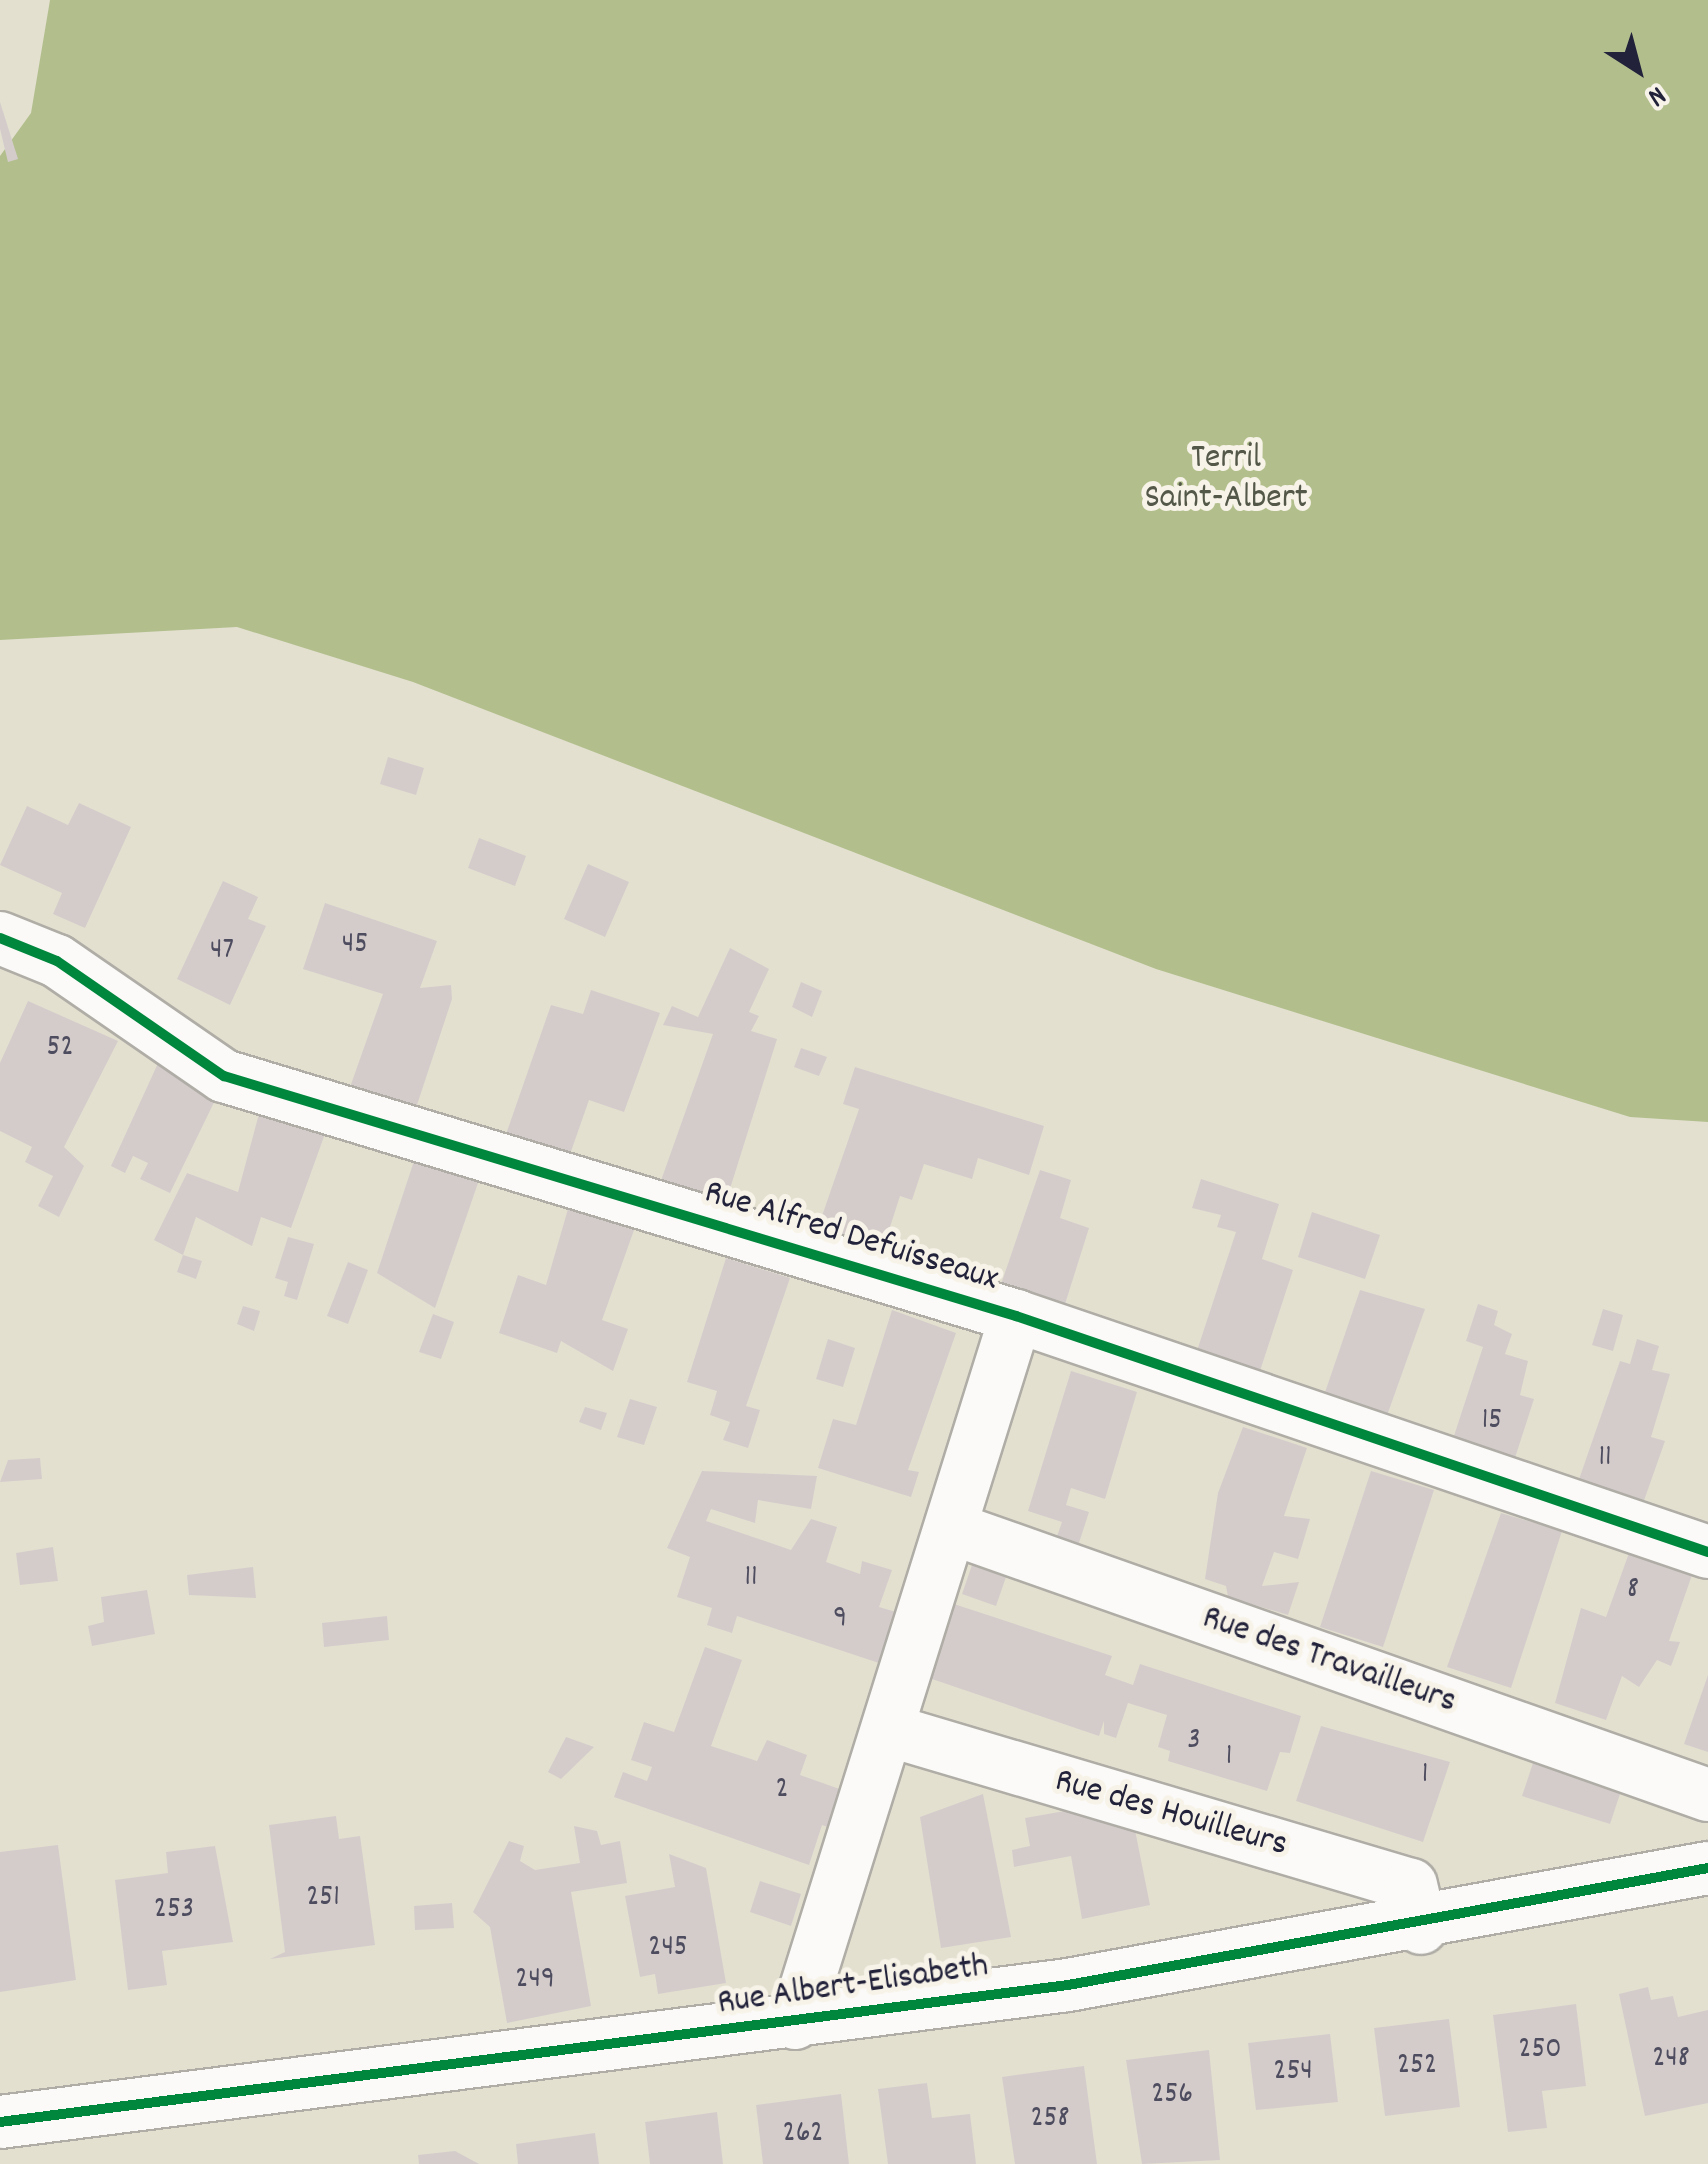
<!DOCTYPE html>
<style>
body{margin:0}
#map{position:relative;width:1708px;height:2164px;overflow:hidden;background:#e3e0d0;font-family:Dekko,sans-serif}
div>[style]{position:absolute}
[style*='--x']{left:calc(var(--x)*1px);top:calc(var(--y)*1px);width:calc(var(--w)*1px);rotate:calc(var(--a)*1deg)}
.forest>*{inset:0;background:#b2bf8d}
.building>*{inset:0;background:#d4cccb}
.roads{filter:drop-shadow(2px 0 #afada6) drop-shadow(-2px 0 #afada6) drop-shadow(0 2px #afada6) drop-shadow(0 -2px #afada6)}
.street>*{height:52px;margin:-26px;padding:0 26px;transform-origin:26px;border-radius:26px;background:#fbfaf8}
.cycleway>*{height:10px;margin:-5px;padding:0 5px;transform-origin:5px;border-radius:5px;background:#00873e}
span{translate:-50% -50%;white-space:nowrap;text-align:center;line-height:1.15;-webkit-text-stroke:10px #f7f3e8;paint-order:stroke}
.number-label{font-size:30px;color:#4e4c5f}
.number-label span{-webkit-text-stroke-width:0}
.park-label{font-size:35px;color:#535848}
.street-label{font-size:35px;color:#22223b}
.north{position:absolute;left:1588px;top:20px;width:100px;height:100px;-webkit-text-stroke:8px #f7f3e8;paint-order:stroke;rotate:144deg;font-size:28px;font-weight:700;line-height:40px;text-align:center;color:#22223b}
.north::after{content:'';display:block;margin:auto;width:35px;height:45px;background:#22223b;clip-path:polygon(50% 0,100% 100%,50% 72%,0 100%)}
</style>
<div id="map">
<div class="forest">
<i style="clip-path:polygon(50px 0,1708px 0,1708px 1122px,1630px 1117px,1156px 969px,413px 682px,237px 627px,0 640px,0 156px,31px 113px)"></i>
</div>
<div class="building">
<i style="clip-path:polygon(0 102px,18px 159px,8px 162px,0 129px)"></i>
<i style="clip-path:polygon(388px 757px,424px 768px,416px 795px,380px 784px)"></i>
<i style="clip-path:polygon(79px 803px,131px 827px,85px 928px,53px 914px,62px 893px,0 865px,27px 806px,68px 825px)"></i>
<i style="clip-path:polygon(479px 838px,526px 856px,515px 886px,468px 868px)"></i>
<i style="clip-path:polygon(588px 864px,629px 882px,605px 937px,564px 919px)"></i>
<i style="clip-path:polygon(223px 881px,258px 897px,248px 919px,266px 926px,230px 1005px,177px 979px)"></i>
<i style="clip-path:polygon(325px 903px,437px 941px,420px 988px,451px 985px,452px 999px,415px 1111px,349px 1090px,383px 994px,303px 969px)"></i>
<i style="clip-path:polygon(730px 948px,769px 969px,749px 1012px,759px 1016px,751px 1031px,777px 1039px,723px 1211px,658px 1189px,713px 1034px,663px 1025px,672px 1006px,698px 1017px)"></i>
<i style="clip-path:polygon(801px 982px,822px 991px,812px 1017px,792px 1007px)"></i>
<i style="clip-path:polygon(591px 990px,660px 1013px,624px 1112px,589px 1100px,568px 1160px,505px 1137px,551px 1005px,583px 1014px)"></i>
<i style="clip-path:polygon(28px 1001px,118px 1041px,64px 1147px,84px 1166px,59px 1217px,38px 1206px,53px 1176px,25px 1162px,32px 1147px,0 1131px,0 1063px)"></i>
<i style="clip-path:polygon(801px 1048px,827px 1057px,819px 1076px,794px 1067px)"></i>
<i style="clip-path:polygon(159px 1061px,220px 1090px,170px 1193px,140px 1179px,148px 1163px,133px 1156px,125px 1173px,111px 1166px)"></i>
<i style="clip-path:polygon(855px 1067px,1044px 1126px,1029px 1175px,978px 1158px,972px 1179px,924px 1164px,912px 1200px,900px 1196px,879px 1261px,814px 1239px,859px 1109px,843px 1104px)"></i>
<i style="clip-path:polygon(260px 1110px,326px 1131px,291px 1228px,261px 1217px,252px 1246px,196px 1217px,183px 1255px,202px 1261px,196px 1279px,177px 1272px,183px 1255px,154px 1240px,187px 1173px,238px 1192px)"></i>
<i style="clip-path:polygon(415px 1158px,479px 1180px,435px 1308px,377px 1273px)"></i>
<i style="clip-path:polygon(1040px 1170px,1071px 1180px,1060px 1218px,1089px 1228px,1060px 1320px,996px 1299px)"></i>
<i style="clip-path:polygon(1201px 1179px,1279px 1204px,1262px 1259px,1293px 1270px,1256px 1383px,1193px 1363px,1236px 1232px,1217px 1227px,1221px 1215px,1192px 1208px)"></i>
<i style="clip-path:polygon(568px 1209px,634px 1230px,602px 1320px,628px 1329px,613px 1371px,561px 1341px,557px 1353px,499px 1333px,518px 1275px,546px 1285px)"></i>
<i style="clip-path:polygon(1312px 1212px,1380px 1235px,1365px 1279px,1298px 1257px)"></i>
<i style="clip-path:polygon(288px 1237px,314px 1244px,297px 1300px,284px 1296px,288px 1282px,275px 1278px)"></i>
<i style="clip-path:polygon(726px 1258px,790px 1278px,746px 1406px,760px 1410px,748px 1448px,723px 1440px,730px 1422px,710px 1415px,717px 1391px,687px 1382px)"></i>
<i style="clip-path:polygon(348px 1262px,368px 1270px,348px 1324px,327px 1316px)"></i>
<i style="clip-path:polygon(1360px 1290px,1425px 1309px,1384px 1424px,1321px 1404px)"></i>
<i style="clip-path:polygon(1478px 1304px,1498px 1311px,1494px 1325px,1512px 1334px,1505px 1354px,1528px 1361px,1520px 1395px,1534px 1399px,1512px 1467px,1451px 1445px,1483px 1347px,1466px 1341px)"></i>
<i style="clip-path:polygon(243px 1306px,260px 1311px,254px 1331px,237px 1324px)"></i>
<i style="clip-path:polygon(1603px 1309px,1623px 1315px,1613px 1351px,1592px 1345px)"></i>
<i style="clip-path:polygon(892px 1310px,956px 1333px,908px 1470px,919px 1472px,911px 1497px,818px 1468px,833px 1419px,856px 1425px)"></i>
<i style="clip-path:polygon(433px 1314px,454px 1322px,441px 1359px,419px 1352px)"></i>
<i style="clip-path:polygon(828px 1339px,855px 1348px,843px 1387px,816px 1379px)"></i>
<i style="clip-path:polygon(1637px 1339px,1659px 1346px,1652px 1370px,1670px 1374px,1651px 1437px,1665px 1441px,1641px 1509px,1576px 1488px,1620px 1361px,1630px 1364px)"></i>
<i style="clip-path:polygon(1071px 1371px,1137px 1392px,1105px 1499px,1071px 1488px,1066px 1505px,1089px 1512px,1077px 1549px,1055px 1542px,1062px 1522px,1028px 1511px)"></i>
<i style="clip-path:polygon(630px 1399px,657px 1407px,644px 1445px,617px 1437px)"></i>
<i style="clip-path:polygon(585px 1407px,607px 1413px,601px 1430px,579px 1422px)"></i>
<i style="clip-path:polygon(1243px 1427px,1307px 1448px,1284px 1516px,1310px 1519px,1298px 1559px,1274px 1552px,1262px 1586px,1299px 1582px,1288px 1615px,1228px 1597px,1226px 1586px,1205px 1579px,1218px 1493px)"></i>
<i style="clip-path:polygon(40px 1458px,42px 1479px,0 1482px,8px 1460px)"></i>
<i style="clip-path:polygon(702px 1471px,817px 1476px,811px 1509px,758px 1500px,755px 1523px,711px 1509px,706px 1521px,791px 1550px,811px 1519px,837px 1527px,826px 1562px,860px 1574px,862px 1561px,892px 1570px,879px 1607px,906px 1615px,888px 1666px,737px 1616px,732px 1633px,707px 1625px,712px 1608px,677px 1597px,690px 1557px,667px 1548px)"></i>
<i style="clip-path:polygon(1371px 1471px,1434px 1490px,1383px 1647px,1320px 1627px)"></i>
<i style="clip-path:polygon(1501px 1513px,1562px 1531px,1511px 1688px,1447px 1667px)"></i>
<i style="clip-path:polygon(53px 1547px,58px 1581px,20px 1585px,16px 1553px)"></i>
<i style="clip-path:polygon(1629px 1553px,1692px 1575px,1669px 1641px,1680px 1642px,1671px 1666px,1657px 1660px,1639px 1687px,1622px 1676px,1606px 1720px,1555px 1703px,1581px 1608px,1606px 1617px)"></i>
<i style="clip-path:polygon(972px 1565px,1006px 1577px,996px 1606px,962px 1594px)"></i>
<i style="clip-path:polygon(253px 1567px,256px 1598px,189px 1595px,187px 1575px)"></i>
<i style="clip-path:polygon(147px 1590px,155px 1634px,92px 1646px,88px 1626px,104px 1622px,101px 1597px)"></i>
<i style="clip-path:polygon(954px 1604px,1112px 1656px,1105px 1675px,1133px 1685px,1140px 1664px,1301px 1716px,1290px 1753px,1280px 1752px,1267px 1791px,1168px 1761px,1170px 1751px,1158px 1747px,1167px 1715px,1128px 1703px,1116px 1738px,1104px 1734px,1104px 1721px,1099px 1736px,929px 1678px)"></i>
<i style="clip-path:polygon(387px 1616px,389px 1640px,324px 1647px,322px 1623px)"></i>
<i style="clip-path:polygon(705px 1647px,742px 1660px,711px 1746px,757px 1761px,767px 1740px,807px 1755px,800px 1775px,848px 1792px,836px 1830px,822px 1825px,809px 1865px,614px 1797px,623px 1772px,647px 1781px,652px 1767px,631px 1760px,644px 1722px,674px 1732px)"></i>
<i style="clip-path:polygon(1708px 1675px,1708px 1752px,1684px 1744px)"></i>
<i style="clip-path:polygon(1321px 1726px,1450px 1762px,1423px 1842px,1296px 1801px)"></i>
<i style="clip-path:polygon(566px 1737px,594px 1747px,561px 1779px,548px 1772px)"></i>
<i style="clip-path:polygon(1541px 1739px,1629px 1767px,1610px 1824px,1522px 1796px)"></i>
<i style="clip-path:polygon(983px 1794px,1011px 1937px,941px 1948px,920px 1817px)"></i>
<i style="clip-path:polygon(1062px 1797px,1133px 1820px,1150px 1905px,1082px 1919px,1071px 1856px,1014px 1867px,1012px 1850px,1030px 1846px,1025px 1818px,1065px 1811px)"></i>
<i style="clip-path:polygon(336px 1816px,339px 1839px,360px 1836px,375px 1945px,270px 1959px,285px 1952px,269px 1825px)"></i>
<i style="clip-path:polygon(574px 1826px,597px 1831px,601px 1845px,620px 1841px,627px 1883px,571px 1892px,591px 2006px,507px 2023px,490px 1927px,473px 1912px,509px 1841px,524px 1846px,520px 1861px,535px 1870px,580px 1863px)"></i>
<i style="clip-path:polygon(58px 1845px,76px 1980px,0 1992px,0 1852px)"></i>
<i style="clip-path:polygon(215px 1846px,233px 1942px,162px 1951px,167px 1985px,128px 1990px,115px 1880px,168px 1873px,166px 1852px)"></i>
<i style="clip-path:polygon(669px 1854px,706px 1868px,726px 1983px,658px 1994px,655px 1974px,640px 1977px,625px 1896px,675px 1887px)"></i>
<i style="clip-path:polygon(760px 1881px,801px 1894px,791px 1926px,750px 1912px)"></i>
<i style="clip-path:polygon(452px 1903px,454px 1928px,415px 1930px,414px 1906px)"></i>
<i style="clip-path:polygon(1648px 1987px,1651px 2000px,1673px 1996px,1678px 2017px,1708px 2010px,1708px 2103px,1645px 2116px,1619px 1994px)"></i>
<i style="clip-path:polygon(1576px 2004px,1586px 2086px,1542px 2091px,1547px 2128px,1508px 2132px,1493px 2015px)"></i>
<i style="clip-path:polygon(1449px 2019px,1460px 2107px,1385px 2116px,1374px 2028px)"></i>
<i style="clip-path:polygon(1330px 2034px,1338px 2102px,1256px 2110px,1248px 2043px)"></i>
<i style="clip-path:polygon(1209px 2050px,1220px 2160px,1142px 2164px,1126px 2060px)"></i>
<i style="clip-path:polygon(1084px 2066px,1097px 2164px,1015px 2164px,1002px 2077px)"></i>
<i style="clip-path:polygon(927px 2083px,932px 2118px,970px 2114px,976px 2164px,888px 2164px,878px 2089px)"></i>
<i style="clip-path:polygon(841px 2094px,849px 2164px,763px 2164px,756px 2105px)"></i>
<i style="clip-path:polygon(717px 2112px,723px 2164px,650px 2164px,645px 2122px)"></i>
<i style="clip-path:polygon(595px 2133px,599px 2164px,518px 2164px,516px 2144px)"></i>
<i style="clip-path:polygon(455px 2151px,479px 2164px,419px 2164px,418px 2155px)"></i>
</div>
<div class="roads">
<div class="street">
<i style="--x:0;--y:938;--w:61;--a:22"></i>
<i style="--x:57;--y:961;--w:203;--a:34.6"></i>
<i style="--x:224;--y:1076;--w:828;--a:16.86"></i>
<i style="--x:1016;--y:1316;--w:731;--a:18.83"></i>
<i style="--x:951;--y:1528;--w:803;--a:19.43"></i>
<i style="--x:888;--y:1730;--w:545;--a:16.51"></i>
<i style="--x:1411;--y:1885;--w:44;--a:76.9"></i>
<i style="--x:795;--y:2023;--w:741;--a:-72.64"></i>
<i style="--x:0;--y:2122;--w:1077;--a:-7.31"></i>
<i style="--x:1068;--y:1985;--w:651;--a:-10.36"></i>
</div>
</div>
<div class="cycleway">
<i style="--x:0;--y:938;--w:61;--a:22"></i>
<i style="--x:57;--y:961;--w:203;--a:34.6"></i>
<i style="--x:224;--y:1076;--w:828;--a:16.86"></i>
<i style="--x:1016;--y:1316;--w:731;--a:18.83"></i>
<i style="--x:0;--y:2122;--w:1077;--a:-7.31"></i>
<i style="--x:1068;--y:1985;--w:651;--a:-10.36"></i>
</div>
<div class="number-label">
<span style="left:355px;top:946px">45</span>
<span style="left:222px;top:952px">47</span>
<span style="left:60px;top:1049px">52</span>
<span style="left:1492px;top:1422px">15</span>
<span style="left:1605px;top:1459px">11</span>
<span style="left:751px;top:1579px">11</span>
<span style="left:1633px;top:1591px">8</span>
<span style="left:840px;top:1620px">9</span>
<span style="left:1194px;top:1742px">3</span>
<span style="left:1229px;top:1758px">1</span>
<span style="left:1425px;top:1776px">1</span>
<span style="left:782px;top:1791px">2</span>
<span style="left:323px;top:1899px">251</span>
<span style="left:174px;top:1911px">253</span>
<span style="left:668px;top:1949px">245</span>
<span style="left:535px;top:1981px">249</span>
<span style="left:1540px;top:2051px">250</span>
<span style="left:1671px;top:2060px">248</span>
<span style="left:1417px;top:2067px">252</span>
<span style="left:1293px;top:2073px">254</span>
<span style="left:1172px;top:2096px">256</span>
<span style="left:1050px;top:2120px">258</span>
<span style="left:803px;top:2135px">262</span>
</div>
<div class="park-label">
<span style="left:1226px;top:479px">Terril<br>Saint-Albert</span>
</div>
<div class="street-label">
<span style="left:851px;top:1237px;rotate:17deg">Rue Alfred Defuisseaux</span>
<span style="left:1329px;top:1661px;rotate:19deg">Rue des Travailleurs</span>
<span style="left:1171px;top:1814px;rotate:16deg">Rue des Houilleurs</span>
<span style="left:853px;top:1986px;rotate:-8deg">Rue Albert-Elisabeth</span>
</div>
<div class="north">N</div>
</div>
